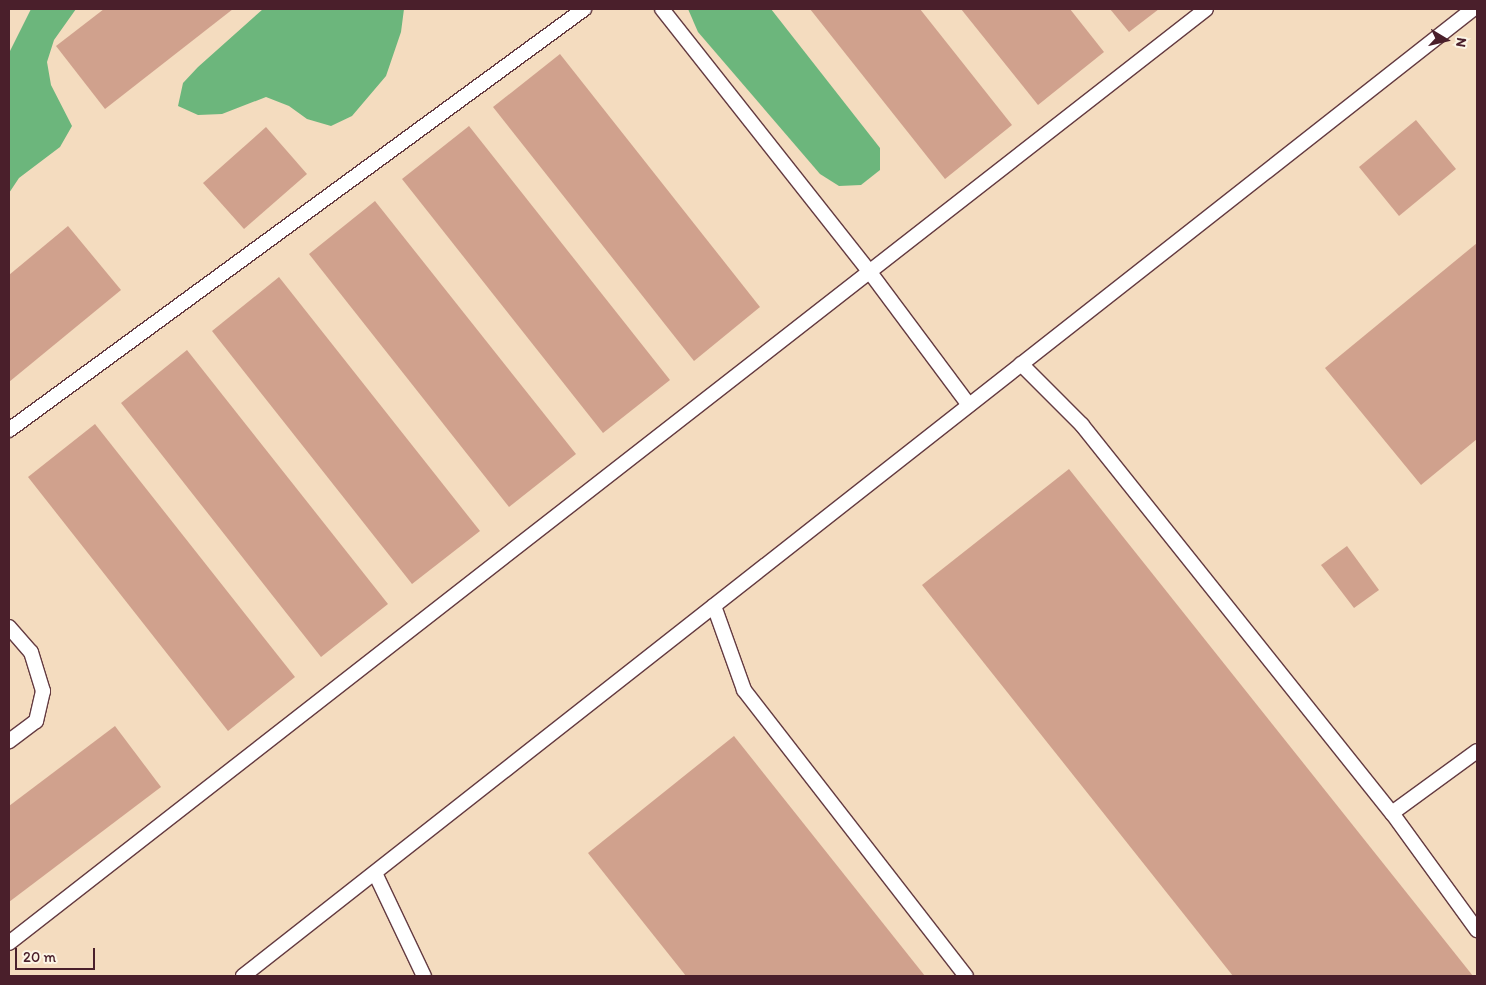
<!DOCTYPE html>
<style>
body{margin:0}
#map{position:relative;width:1486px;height:985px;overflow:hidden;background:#f4dcbf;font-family:Itim,sans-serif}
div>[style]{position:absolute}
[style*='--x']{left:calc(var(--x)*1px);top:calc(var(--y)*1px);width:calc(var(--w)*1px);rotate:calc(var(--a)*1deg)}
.forest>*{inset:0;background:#6cb67c}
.building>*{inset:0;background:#d0a18d}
.roads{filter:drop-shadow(1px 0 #643b41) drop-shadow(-1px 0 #643b41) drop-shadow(0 1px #643b41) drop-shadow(0 -1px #643b41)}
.lane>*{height:14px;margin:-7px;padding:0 7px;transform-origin:7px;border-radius:7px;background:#fff}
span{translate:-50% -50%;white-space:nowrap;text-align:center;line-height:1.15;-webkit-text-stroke:4px #fcf5e5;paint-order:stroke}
.frame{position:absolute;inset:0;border:10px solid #4a1f2b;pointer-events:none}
.north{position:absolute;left:1421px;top:15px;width:50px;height:50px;-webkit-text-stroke:4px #fcf5e5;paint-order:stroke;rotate:99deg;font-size:14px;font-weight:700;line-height:20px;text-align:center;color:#4a1f2b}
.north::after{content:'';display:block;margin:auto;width:18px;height:22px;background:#4a1f2b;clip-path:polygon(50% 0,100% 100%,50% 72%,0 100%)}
.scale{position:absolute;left:15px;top:948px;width:80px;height:22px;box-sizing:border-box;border:2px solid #4a1f2b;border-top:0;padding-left:6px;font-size:15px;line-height:18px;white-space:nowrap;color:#4a1f2b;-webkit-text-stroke:4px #fcf5e5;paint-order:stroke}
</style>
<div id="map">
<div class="forest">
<i style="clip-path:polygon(31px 9px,76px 9px,54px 40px,47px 62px,51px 85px,72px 126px,60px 147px,19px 178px,9px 193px,9px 53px)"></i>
<i style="clip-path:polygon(263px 9px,404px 9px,401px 32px,386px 76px,352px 116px,331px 126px,307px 119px,289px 106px,266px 97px,222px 114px,198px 115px,178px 106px,183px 83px,198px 67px)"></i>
<i style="clip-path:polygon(688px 9px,771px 9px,880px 148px,880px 170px,861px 185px,839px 186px,820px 174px,698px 32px)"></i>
</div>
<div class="building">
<i style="clip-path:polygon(104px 9px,233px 9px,105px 109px,56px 46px)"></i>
<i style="clip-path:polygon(810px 9px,920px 9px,1012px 125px,945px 179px)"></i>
<i style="clip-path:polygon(961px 9px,1070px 9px,1104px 52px,1038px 105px)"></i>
<i style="clip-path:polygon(1110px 9px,1159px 9px,1129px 32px)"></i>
<i style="clip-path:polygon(560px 54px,760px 307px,694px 361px,493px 107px)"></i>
<i style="clip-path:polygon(1416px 120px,1456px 169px,1399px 216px,1359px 167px)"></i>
<i style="clip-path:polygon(469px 126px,670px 380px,603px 433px,402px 179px)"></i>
<i style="clip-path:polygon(266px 127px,307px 174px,244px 229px,203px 183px)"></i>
<i style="clip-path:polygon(375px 201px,576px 454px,509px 507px,309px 254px)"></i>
<i style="clip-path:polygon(68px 226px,121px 290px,9px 382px,9px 275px)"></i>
<i style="clip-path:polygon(1477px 243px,1477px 439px,1421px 485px,1325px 368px)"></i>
<i style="clip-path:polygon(279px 277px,480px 531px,412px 584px,212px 331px)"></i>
<i style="clip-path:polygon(187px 350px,388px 604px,321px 657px,121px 403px)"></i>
<i style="clip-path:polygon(95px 424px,295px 677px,228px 731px,28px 477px)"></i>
<i style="clip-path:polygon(1069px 469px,1473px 976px,1233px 976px,922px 585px)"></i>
<i style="clip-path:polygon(1347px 546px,1379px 590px,1354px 608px,1321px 565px)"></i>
<i style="clip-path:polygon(115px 726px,161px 787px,9px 902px,9px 806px)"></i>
<i style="clip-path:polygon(734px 736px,925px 976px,686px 976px,588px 853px)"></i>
</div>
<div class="roads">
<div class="lane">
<i style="--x:662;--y:9;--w:334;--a:51.7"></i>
<i style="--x:869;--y:271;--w:167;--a:53.3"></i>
<i style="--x:1021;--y:364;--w:86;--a:45"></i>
<i style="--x:1082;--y:425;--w:497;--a:51.4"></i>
<i style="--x:1392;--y:813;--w:145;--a:54"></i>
<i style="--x:9;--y:430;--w:713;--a:-36.21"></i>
<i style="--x:714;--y:606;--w:89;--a:70.3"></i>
<i style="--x:744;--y:690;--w:362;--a:52.2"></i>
<i style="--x:9;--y:627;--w:33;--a:49"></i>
<i style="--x:31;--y:652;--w:41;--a:72.9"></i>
<i style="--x:43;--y:691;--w:31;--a:103"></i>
<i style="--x:36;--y:721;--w:34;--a:143"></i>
<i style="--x:1392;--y:813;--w:105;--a:-36.1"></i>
<i style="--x:375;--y:873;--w:114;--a:64.6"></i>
<i style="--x:9;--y:943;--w:1518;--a:-37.96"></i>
<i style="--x:243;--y:976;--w:1565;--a:-38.17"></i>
</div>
</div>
<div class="frame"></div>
<div class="north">N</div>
<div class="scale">20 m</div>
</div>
